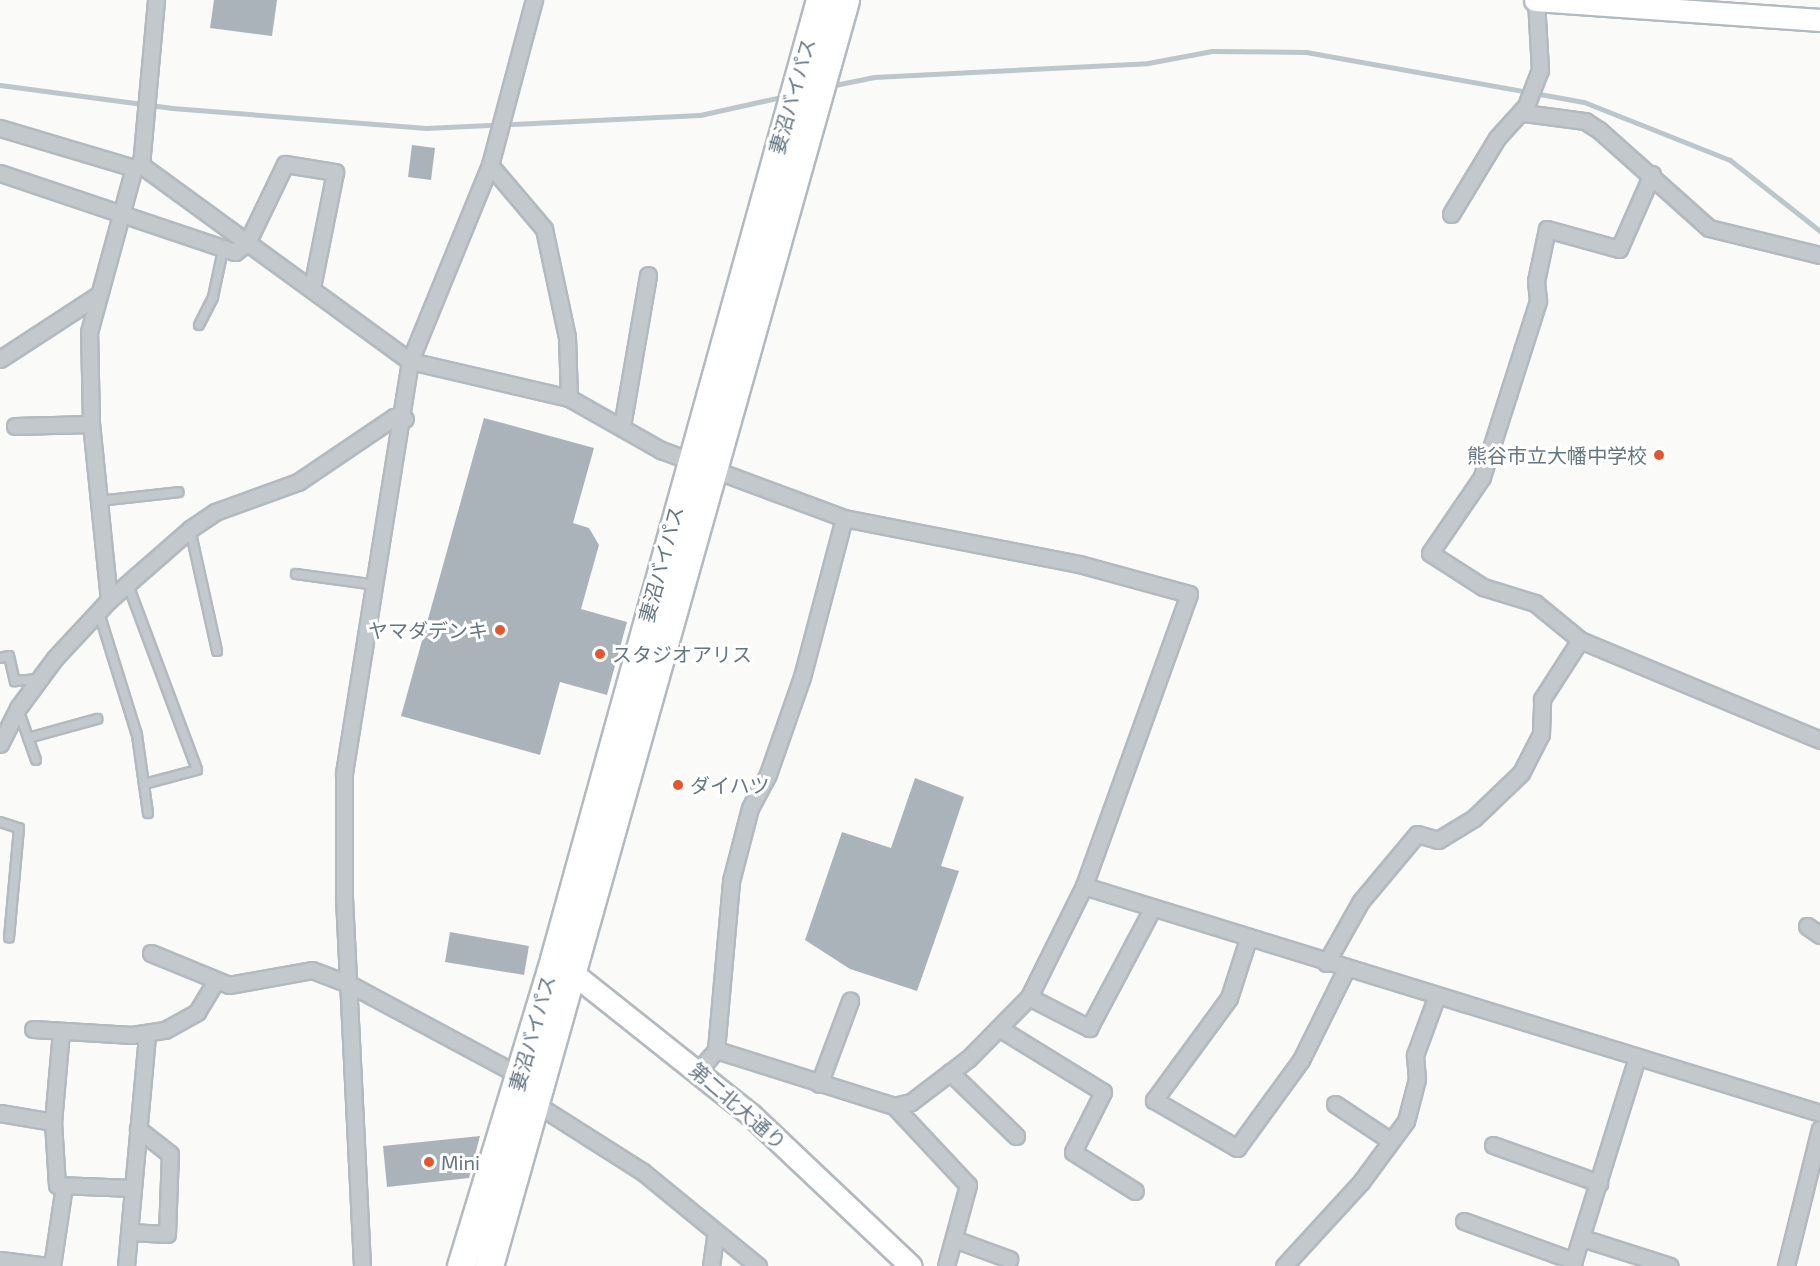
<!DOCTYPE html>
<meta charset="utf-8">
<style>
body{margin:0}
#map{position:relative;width:1820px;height:1266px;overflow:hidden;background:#fafaf8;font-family:"Exo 2","Noto Sans JP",sans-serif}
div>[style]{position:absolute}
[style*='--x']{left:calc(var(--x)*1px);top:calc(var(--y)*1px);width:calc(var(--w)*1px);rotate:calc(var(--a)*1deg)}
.stream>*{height:5px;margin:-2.5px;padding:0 2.5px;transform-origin:2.5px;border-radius:2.5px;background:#bbc7cb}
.building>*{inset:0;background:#aab3b9}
.roads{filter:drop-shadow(2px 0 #b3babf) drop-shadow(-2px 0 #b3babf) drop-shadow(0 2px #b3babf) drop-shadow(0 -2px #b3babf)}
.lane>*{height:8px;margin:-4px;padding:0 4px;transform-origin:4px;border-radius:4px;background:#c3c8cc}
.street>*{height:15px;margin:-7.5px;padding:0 7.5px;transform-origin:7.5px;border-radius:7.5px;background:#c3c8cc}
.secondary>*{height:21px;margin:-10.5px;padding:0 10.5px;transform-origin:10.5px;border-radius:10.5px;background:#fff}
.highway>*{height:27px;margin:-13.5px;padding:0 13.5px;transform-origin:13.5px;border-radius:13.5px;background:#fff}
.dots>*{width:16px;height:16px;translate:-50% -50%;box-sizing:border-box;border:3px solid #fff;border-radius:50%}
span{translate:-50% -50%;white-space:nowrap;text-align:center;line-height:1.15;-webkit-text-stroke:6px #fff;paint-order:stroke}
.street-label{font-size:20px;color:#657683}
.poi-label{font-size:20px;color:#657683}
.right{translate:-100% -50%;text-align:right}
.left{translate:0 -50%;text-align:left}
</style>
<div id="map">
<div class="stream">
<i style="--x:0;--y:85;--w:174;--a:7.6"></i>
<i style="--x:172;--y:108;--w:255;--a:4.5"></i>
<i style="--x:426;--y:128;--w:274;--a:-2.7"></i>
<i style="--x:700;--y:115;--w:88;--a:-12.5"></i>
<i style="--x:830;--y:86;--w:45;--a:-11.6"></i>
<i style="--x:874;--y:77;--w:274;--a:-2.9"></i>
<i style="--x:1148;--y:63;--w:65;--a:-10.6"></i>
<i style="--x:1212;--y:51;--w:94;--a:0.6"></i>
<i style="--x:1306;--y:52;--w:282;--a:10.2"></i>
<i style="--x:1584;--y:102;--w:157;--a:21.7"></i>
<i style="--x:1730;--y:160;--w:115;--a:38.3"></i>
</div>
<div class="building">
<i style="clip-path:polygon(214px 0,277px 0,272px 36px,210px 28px)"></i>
<i style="clip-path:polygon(412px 145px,435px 148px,431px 180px,408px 177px)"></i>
<i style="clip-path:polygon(484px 418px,594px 448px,573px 523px,589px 528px,599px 545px,581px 609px,627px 622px,607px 695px,560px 682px,540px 755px,401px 716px)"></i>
<i style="clip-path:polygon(915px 778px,964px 797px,941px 866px,959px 871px,917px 991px,850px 969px,805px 940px,842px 832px,891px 848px)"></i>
<i style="clip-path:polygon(450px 932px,529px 946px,524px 975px,445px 962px)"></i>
<i style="clip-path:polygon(480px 1136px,469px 1178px,387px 1187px,383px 1146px)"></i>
</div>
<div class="roads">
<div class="lane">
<i style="--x:199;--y:325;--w:31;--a:-63"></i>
<i style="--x:213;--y:297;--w:48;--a:-78"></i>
<i style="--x:98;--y:501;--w:81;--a:-6.3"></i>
<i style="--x:190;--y:529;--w:125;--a:77.5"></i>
<i style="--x:296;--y:574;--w:81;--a:7.8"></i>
<i style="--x:128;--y:585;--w:197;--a:69.5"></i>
<i style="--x:197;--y:770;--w:55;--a:165.2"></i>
<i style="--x:99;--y:613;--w:128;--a:72.7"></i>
<i style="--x:137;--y:735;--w:79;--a:82"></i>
<i style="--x:0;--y:658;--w:9;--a:-13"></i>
<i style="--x:9;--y:656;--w:26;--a:77"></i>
<i style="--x:15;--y:681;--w:23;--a:-5"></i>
<i style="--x:18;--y:709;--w:54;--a:70.6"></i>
<i style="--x:28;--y:738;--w:72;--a:-15.4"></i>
<i style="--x:0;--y:822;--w:20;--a:18"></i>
<i style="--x:19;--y:828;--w:110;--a:95.2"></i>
</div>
<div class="street">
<i style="--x:1524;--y:113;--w:62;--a:7.5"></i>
<i style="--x:1585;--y:121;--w:17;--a:33"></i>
<i style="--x:1599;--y:130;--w:147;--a:41.7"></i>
<i style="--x:1709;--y:228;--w:114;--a:13.7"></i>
<i style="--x:0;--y:128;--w:140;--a:16.6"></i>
<i style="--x:141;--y:165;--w:333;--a:36.1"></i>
<i style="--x:410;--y:361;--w:163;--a:13.1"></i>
<i style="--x:569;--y:398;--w:106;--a:29.5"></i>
<i style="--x:661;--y:450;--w:195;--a:20.4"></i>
<i style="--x:844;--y:518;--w:239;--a:11.1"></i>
<i style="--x:1079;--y:564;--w:114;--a:15.3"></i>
<i style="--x:1189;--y:594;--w:310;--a:109.8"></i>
<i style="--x:1084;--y:886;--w:124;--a:116.4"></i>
<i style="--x:1029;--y:997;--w:86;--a:134.5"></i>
<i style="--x:969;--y:1058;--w:73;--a:142.8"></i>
<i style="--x:911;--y:1102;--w:17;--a:167"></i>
<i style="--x:894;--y:1106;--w:187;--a:-162.5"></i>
<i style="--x:141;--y:165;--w:166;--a:-84.8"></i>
<i style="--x:490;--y:165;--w:84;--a:49.8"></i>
<i style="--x:544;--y:229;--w:110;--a:78"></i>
<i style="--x:567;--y:337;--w:61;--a:88.1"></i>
<i style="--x:0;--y:173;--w:248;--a:18.6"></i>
<i style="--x:235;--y:252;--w:15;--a:-37"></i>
<i style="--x:247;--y:243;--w:88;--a:-64.3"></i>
<i style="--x:285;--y:164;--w:51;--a:9.1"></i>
<i style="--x:335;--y:172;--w:117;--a:101.3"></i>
<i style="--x:1652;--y:174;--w:82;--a:113.7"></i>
<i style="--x:1619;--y:249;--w:75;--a:-164.5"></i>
<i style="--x:1547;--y:229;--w:53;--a:101.9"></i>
<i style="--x:1536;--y:281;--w:20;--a:84"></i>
<i style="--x:1538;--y:301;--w:185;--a:107.7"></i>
<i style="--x:1482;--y:477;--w:92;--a:124.4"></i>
<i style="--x:1430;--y:553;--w:63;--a:32.7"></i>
<i style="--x:1483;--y:587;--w:54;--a:17.1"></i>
<i style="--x:1535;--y:603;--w:58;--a:39.4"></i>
<i style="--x:1580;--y:640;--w:260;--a:22.6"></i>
<i style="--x:1451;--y:214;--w:89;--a:-58.8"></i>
<i style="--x:1497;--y:138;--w:43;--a:-47.8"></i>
<i style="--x:1526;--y:106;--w:39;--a:-69"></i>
<i style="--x:1540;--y:70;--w:70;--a:-93.3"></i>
<i style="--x:0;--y:359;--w:117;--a:-33.1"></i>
<i style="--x:15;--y:426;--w:76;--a:-1.5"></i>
<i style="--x:622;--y:426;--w:153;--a:-80.2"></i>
<i style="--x:109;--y:600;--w:177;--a:-95.8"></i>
<i style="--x:91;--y:424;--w:92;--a:-91.2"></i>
<i style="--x:89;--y:332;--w:170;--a:-74.7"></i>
<i style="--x:134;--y:168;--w:8;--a:-23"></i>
<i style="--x:0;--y:744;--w:40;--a:-63.4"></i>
<i style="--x:18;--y:708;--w:62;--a:-53.5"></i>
<i style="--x:55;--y:658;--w:79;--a:-47"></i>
<i style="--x:109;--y:600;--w:108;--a:-41.2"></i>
<i style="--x:190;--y:529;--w:30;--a:-34"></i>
<i style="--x:215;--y:512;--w:88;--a:-19.9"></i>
<i style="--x:298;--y:482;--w:116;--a:-34.1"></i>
<i style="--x:394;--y:417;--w:11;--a:10"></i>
<i style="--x:1084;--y:886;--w:770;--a:17.14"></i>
<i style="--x:1807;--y:926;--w:16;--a:35"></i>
<i style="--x:1248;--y:939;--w:62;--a:107.9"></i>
<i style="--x:1229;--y:998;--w:127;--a:126.3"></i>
<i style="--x:1154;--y:1100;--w:96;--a:30"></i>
<i style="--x:1237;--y:1148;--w:109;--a:-54"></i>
<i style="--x:1301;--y:1060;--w:102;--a:-63.7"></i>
<i style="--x:151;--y:953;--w:84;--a:22.3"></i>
<i style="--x:229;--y:985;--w:84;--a:-10.2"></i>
<i style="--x:312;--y:970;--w:40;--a:21"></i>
<i style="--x:349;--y:984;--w:193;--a:28.2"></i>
<i style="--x:1326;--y:963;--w:71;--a:-60.6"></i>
<i style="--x:1361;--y:901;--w:87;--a:-50.1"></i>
<i style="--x:1417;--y:834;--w:22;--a:16"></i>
<i style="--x:1438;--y:840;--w:42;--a:-31.4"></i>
<i style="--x:1474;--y:818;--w:65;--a:-43.8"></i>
<i style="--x:1521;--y:773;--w:44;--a:-62.9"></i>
<i style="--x:1541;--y:734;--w:35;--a:-88"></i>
<i style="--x:1542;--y:699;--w:70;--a:-57.2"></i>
<i style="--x:1029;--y:997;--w:68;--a:27.3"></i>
<i style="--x:1089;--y:1028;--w:135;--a:-62.1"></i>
<i style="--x:999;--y:1028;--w:122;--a:31.6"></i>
<i style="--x:1103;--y:1092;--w:67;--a:116.6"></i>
<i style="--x:1073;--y:1152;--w:73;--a:32.2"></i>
<i style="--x:33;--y:1029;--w:99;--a:3.5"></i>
<i style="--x:132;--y:1035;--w:33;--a:-9"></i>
<i style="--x:165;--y:1030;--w:37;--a:-29"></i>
<i style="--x:197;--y:1012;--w:37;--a:-59"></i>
<i style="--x:61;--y:1031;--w:91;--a:95"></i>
<i style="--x:53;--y:1122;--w:63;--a:86.4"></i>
<i style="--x:57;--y:1185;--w:76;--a:2.3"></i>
<i style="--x:698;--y:1071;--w:28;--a:-49"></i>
<i style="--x:716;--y:1050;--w:170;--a:-84.9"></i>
<i style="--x:731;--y:881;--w:75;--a:-75.4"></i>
<i style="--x:750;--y:808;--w:38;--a:-62"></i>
<i style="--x:768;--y:774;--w:103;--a:-70.7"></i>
<i style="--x:802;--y:677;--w:164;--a:-75.2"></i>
<i style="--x:950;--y:1072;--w:92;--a:44.1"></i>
<i style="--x:819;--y:1084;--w:89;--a:-69.5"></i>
<i style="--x:536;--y:1104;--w:127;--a:32.4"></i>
<i style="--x:643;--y:1172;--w:149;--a:39.3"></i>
<i style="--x:1335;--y:1104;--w:67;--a:33.5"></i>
<i style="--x:894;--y:1106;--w:108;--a:46.9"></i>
<i style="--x:968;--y:1185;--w:84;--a:105.2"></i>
<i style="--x:0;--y:1113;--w:54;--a:9.6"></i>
<i style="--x:1493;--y:1145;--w:113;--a:19.7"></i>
<i style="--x:1464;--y:1221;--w:117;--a:20"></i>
<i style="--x:129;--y:1232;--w:38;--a:3"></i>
<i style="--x:167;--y:1234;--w:80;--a:-87.9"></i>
<i style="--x:170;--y:1154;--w:41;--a:-142"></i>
<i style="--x:1582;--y:1238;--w:92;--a:17.7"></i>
<i style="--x:954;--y:1239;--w:59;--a:20"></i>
<i style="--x:0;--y:1260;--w:48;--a:7.1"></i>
<i style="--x:52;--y:1266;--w:81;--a:-81.5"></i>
<i style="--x:126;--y:1266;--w:234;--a:-84.8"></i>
<i style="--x:362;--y:1266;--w:370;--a:-92.8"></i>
<i style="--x:344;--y:896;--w:123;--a:-90"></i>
<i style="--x:344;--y:773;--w:417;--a:-80.9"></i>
<i style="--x:410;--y:361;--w:212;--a:-67.8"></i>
<i style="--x:490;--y:165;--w:171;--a:-75.1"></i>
<i style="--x:711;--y:1266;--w:34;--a:-82"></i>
<i style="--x:1284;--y:1266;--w:114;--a:-47.5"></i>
<i style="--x:1361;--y:1182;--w:76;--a:-53.6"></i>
<i style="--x:1406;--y:1121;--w:43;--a:-75.3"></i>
<i style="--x:1417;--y:1079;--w:24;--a:-95"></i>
<i style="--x:1415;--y:1055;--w:61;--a:-69.8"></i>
<i style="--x:1572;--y:1266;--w:215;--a:-72.7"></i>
<i style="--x:1786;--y:1266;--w:141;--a:-76.1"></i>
</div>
<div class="secondary">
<i style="--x:1535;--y:0;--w:286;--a:4"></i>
<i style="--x:560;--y:963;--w:243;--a:38.5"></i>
<i style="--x:750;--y:1114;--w:221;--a:43.4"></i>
</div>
<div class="highway">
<i style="--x:461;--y:1266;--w:321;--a:-73.1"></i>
<i style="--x:554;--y:959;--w:995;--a:-74.5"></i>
<i style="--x:489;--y:1266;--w:1315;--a:-74.29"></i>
</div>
</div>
<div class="dots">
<i style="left:1659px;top:455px;background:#e4572e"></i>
<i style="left:500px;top:630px;background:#e4572e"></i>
<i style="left:600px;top:654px;background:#e4572e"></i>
<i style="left:678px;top:785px;background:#e4572e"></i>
<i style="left:429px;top:1162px;background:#e4572e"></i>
</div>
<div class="street-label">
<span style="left:792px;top:96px;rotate:-74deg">妻沼バイパス</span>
<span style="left:661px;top:564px;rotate:-75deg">妻沼バイパス</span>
<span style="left:532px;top:1033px;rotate:-74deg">妻沼バイパス</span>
<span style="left:738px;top:1106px;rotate:41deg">第二北大通り</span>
</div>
<div class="poi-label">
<span class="right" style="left:1647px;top:455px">熊谷市立大幡中学校</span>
<span class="right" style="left:488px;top:630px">ヤマダデンキ</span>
<span class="left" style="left:612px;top:654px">スタジオアリス</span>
<span class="left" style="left:690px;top:785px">ダイハツ</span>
<span class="left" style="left:441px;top:1162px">Mini</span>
</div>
</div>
